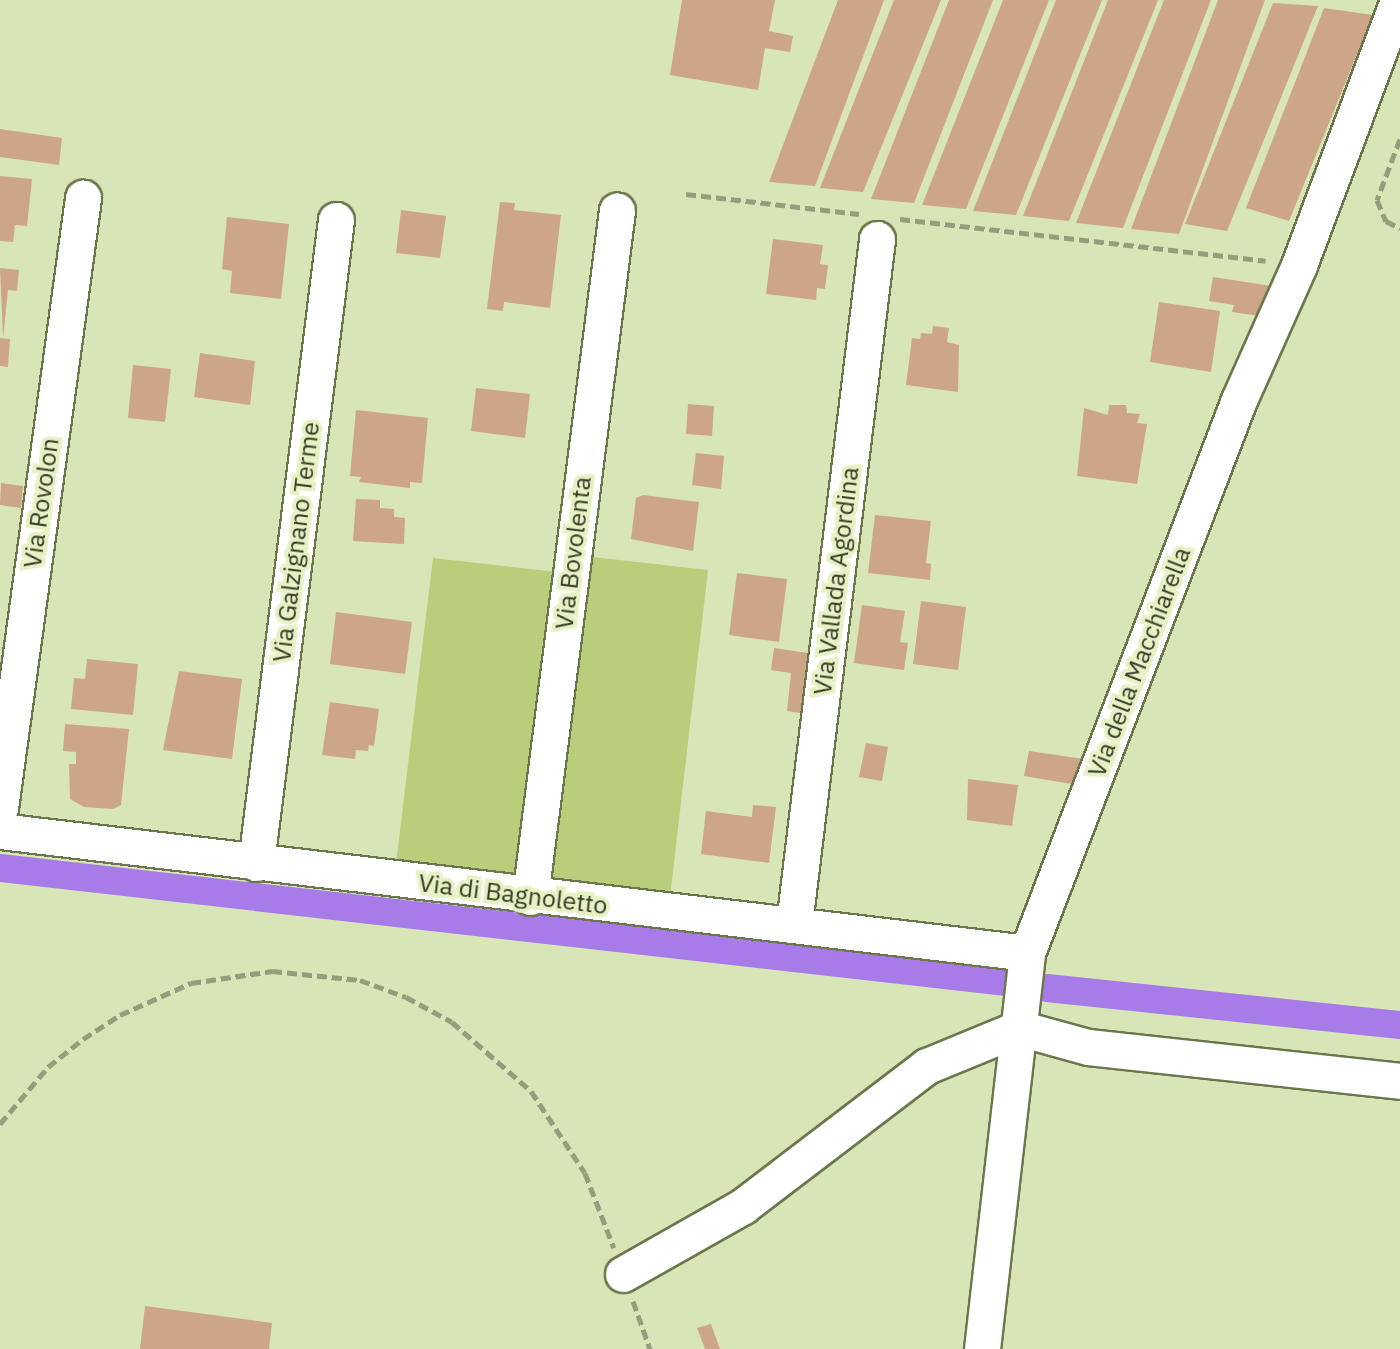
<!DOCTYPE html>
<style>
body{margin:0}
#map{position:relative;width:1400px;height:1349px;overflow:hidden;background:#d8e5b7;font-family:"IBM Plex Sans",sans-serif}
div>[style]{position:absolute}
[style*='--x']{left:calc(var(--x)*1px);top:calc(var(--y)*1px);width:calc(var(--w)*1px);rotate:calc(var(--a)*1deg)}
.green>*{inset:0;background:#b9cd7a}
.canal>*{height:28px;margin:-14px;padding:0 14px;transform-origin:14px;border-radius:14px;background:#a77ce9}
.building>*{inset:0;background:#cda687}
.path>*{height:5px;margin-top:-2.5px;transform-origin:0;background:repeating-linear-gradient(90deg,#949e7c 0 10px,transparent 0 15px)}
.roads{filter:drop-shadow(2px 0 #6b764c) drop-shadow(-2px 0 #6b764c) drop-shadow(0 2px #6b764c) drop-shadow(0 -2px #6b764c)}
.minor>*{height:35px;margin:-17.5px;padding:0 17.5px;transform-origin:17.5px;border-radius:17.5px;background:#fff}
span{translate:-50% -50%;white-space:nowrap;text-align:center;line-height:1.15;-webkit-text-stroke:8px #e6f2c4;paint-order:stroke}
.street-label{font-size:25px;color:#363b29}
</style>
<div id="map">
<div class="green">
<i style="clip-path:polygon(584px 556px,708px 570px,670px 897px,546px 879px)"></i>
<i style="clip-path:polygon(433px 558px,556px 572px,516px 877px,396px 864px)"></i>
</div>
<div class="canal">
<i style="--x:0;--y:868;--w:1011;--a:6.47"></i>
<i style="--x:1047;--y:988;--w:355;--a:6"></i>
</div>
<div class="building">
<i style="clip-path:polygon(682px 0,775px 0,769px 31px,793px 36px,790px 52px,765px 48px,758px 90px,670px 75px)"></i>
<i style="clip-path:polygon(838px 0,884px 0,815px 186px,769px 182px)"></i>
<i style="clip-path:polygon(894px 0,941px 0,863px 192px,820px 188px)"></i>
<i style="clip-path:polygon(949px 0,993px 0,914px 203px,871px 199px)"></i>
<i style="clip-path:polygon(1003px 0,1049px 0,966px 209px,922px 205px)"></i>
<i style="clip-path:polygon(1056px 0,1102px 0,1016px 215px,973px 211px)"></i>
<i style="clip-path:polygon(1108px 0,1158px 0,1069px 221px,1023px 216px)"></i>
<i style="clip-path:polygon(1164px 0,1211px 0,1123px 228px,1076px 223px)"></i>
<i style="clip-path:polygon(1218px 0,1265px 0,1179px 234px,1131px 229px)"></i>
<i style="clip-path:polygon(1273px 3px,1318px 6px,1227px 231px,1185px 224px)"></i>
<i style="clip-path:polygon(1324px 8px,1373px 15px,1289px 221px,1246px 208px)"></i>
<i style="clip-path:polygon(0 129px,62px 138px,59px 165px,0 157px)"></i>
<i style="clip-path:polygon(0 176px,32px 179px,27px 226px,15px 225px,13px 242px,0 241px)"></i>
<i style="clip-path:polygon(500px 202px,515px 203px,514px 210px,561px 215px,550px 308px,504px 302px,503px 311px,487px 309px)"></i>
<i style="clip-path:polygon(401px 210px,446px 216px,440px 258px,396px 253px)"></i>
<i style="clip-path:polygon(227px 217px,289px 224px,281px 299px,230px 293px,232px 271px,222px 269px)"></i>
<i style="clip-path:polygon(773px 239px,823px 245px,820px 264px,828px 265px,825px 289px,817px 288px,816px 300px,766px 294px)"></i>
<i style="clip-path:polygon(0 268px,19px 270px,17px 291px,8px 290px,3px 338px)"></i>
<i style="clip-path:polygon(1213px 277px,1272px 286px,1260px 316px,1232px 312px,1234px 305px,1209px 301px)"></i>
<i style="clip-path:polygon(1159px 302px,1220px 311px,1211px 372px,1150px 362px)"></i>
<i style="clip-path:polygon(933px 326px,949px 328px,947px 342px,959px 345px,958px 392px,906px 385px,912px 338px,920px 339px,921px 333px,932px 334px)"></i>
<i style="clip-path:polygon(0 338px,10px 339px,8px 367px,0 366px)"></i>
<i style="clip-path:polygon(200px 353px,255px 361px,250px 405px,194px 397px)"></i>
<i style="clip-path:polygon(133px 365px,171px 369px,165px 422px,128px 418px)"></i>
<i style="clip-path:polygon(476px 388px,530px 394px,525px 438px,471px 431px)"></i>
<i style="clip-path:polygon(688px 404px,714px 406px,712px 436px,686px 434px)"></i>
<i style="clip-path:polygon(1109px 405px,1126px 405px,1127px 413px,1140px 414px,1137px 423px,1147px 424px,1137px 484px,1077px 476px,1084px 408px,1108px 415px)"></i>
<i style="clip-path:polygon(356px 410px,428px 418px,422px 483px,410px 482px,410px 488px,359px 482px,361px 477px,350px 476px)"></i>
<i style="clip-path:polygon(696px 453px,724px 456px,721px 489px,692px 485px)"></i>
<i style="clip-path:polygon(1px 483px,23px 486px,21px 508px,0 505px)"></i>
<i style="clip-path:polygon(643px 495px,699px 502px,693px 551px,631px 539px,636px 498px)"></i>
<i style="clip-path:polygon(356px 499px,380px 500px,380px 508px,394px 509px,394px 517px,405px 518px,404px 544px,353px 541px)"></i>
<i style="clip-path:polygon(875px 515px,931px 521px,926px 563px,931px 564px,930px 580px,868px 573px)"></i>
<i style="clip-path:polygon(737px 573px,787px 579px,779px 642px,729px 635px)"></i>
<i style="clip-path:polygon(921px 601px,966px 607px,958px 670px,913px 664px)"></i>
<i style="clip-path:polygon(862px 605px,905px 611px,900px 642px,908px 643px,904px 670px,854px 663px)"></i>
<i style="clip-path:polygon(336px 612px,412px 622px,405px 674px,330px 664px)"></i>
<i style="clip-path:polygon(774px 648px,815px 654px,807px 714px,787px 711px,791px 673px,771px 670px)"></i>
<i style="clip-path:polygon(87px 659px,138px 664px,133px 715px,71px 709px,74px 678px,85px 679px)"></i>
<i style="clip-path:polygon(179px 671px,242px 679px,232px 759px,163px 750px)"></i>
<i style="clip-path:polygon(330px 702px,379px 709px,374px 746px,369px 745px,368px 751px,356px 750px,355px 759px,322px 755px)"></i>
<i style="clip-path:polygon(65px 724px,129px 729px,121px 805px,113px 809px,84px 807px,70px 799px,69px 764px,76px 764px,76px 752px,63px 751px)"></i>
<i style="clip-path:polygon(866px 743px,888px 747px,882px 781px,859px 777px)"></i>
<i style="clip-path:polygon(1029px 751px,1084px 759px,1077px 785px,1024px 776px)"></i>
<i style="clip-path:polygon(968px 779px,1018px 785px,1012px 826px,967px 820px)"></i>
<i style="clip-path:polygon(753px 805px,776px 807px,769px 863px,701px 854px,706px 811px,752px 817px)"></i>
<i style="clip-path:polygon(145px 1306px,272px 1323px,269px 1349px,140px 1349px)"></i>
<i style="clip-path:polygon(711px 1324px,720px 1349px,705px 1349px,697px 1328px)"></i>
</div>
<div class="path">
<i style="--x:1400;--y:139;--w:65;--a:110.7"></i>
<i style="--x:1377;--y:200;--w:23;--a:67"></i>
<i style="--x:1386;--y:221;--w:16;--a:27"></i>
<i style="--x:686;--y:194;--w:174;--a:6.6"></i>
<i style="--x:900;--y:219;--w:368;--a:6.5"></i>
<i style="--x:0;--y:1124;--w:75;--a:-49.9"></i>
<i style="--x:48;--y:1067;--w:45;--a:-38.7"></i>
<i style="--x:83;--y:1039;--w:44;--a:-33"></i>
<i style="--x:120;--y:1015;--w:78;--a:-24.3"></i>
<i style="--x:191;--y:983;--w:82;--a:-8.4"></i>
<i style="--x:272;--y:971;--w:88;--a:5.8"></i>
<i style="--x:360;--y:980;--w:49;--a:20.3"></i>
<i style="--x:406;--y:997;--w:52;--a:28.5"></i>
<i style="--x:452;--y:1022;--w:105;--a:41.1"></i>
<i style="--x:531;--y:1091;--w:98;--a:56.6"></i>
<i style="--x:585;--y:1173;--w:80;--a:68.9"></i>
<i style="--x:633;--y:1301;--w:51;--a:70.5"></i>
</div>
<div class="roads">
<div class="minor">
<i style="--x:0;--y:808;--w:616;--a:-82.25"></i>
<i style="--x:0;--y:831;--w:1034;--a:6.77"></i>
<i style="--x:256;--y:863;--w:648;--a:-82.91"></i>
<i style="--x:530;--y:897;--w:692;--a:-82.78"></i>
<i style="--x:794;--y:924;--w:690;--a:-83.09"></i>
<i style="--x:1019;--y:1028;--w:72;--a:15.4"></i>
<i style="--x:1088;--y:1047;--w:314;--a:6.2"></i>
<i style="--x:623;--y:1274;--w:138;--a:-29.5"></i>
<i style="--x:743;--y:1206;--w:231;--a:-37.3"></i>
<i style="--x:927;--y:1066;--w:100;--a:-22.4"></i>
<i style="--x:982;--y:1349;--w:399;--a:-83.5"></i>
<i style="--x:1027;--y:953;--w:592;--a:-69.03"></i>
<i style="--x:1239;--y:400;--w:148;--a:-66"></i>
<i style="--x:1299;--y:265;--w:283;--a:-69.5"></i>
</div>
</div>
<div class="street-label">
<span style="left:41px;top:503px;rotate:-82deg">Via Rovolon</span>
<span style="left:296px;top:542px;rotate:-83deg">Via Galzignano Terme</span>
<span style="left:573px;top:553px;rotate:-83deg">Via Bovolenta</span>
<span style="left:836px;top:581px;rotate:-83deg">Via Vallada Agordina</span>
<span style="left:1139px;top:662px;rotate:-69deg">Via della Macchiarella</span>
<span style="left:513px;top:894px;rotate:7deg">Via di Bagnoletto</span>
</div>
</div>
